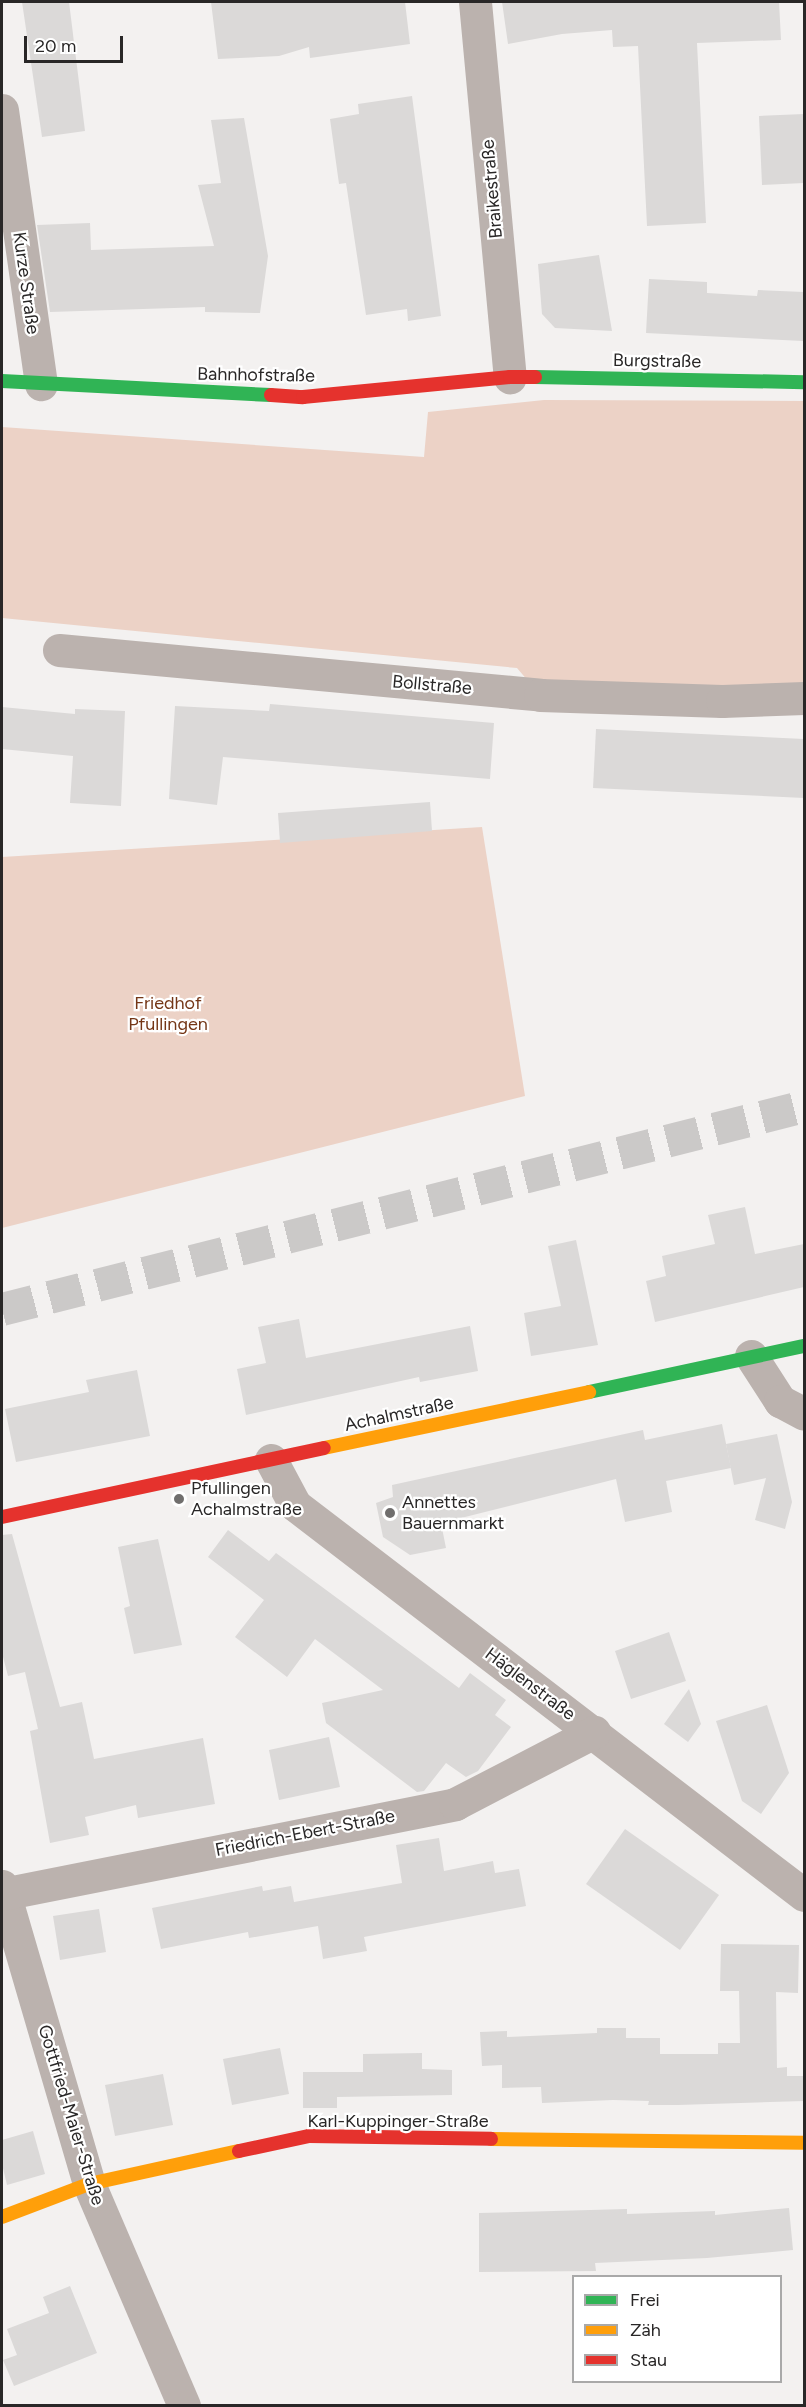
<!DOCTYPE html>
<meta charset="utf-8">
<style>
body{margin:0}
#map{position:relative;width:806px;height:2407px;overflow:hidden;background:#f3f1f0;font-family:Figtree,sans-serif}
div>[style]{position:absolute}
[style*='--x']{left:calc(var(--x)*1px);top:calc(var(--y)*1px);width:calc(var(--w)*1px);rotate:calc(var(--a)*1deg)}
.green>*{inset:0;background:#ecd2c6}
.building>*{inset:0;background:#dbd9d8}
.primary-tunnel>*{height:33px;margin-top:-16.5px;transform-origin:0;background:repeating-linear-gradient(90deg,#cbc9c8 0 33px,transparent 0 49px)}
.street>*{height:33px;margin:-16.5px;padding:0 16.5px;transform-origin:16.5px;border-radius:16.5px;background:#bbb2ae}
.fast>*{height:14px;margin:-7px;padding:0 7px;transform-origin:7px;border-radius:7px;background:#30b455}
.slow>*{height:14px;margin:-7px;padding:0 7px;transform-origin:7px;border-radius:7px;background:#ff9f0a}
.jam>*{height:14px;margin:-7px;padding:0 7px;transform-origin:7px;border-radius:7px;background:#e5322d}
.dots>*{width:16px;height:16px;translate:-50% -50%;box-sizing:border-box;border:3px solid #fff;border-radius:50%}
span{translate:-50% -50%;white-space:nowrap;text-align:center;line-height:1.15;-webkit-text-stroke:4.5px #fff;paint-order:stroke}
.street-label{font-size:18px;color:#292727}
.park-label{font-size:18px;color:#743616}
.poi-label{font-size:18px;color:#292727}
.left{translate:0 -50%;text-align:left}
.frame{position:absolute;inset:0;border:3px solid #292727;pointer-events:none}
.legend{position:absolute;left:572px;top:2275px;width:210px;height:108px;box-sizing:border-box;background:#fff;border:2px solid #a9a9a9;margin:0;padding:8px 10px;list-style:none;font-size:18px;color:#292727}
.legend li{display:flex;align-items:center;gap:12px;height:30px}
.legend b{width:30px;border:2px solid #a9a9a9}
.scale{position:absolute;left:24px;top:36px;width:99px;height:27px;box-sizing:border-box;border:3px solid #292727;border-top:0;padding-left:8px;font-size:18px;line-height:21px;white-space:nowrap;color:#292727;-webkit-text-stroke:4px #fff;paint-order:stroke}
</style>
<div id="map">
<div class="green">
<i style="clip-path:polygon(544px 400px,804px 401px,804px 698px,540px 695px,517px 668px,2px 618px,2px 427px,424px 457px,428px 412px)"></i>
<i style="clip-path:polygon(482px 827px,525px 1096px,2px 1228px,2px 857px)"></i>
</div>
<div class="building">
<i style="clip-path:polygon(22px 2px,69px 2px,85px 131px,42px 137px)"></i>
<i style="clip-path:polygon(211px 2px,405px 2px,410px 44px,310px 58px,309px 47px,279px 56px,218px 59px)"></i>
<i style="clip-path:polygon(502px 2px,779px 2px,781px 40px,697px 43px,706px 223px,647px 226px,638px 46px,613px 47px,612px 30px,562px 34px,508px 44px)"></i>
<i style="clip-path:polygon(412px 96px,441px 316px,408px 321px,407px 309px,366px 315px,346px 183px,339px 184px,330px 119px,359px 114px,358px 104px)"></i>
<i style="clip-path:polygon(804px 114px,804px 183px,762px 185px,759px 116px)"></i>
<i style="clip-path:polygon(244px 118px,268px 256px,260px 313px,205px 312px,205px 307px,50px 312px,37px 225px,90px 223px,91px 250px,214px 246px,198px 185px,221px 183px,211px 120px)"></i>
<i style="clip-path:polygon(599px 255px,612px 331px,555px 328px,542px 314px,538px 264px)"></i>
<i style="clip-path:polygon(649px 279px,707px 282px,707px 293px,757px 296px,758px 290px,804px 292px,803px 341px,646px 333px)"></i>
<i style="clip-path:polygon(270px 704px,494px 723px,490px 779px,223px 757px,217px 805px,169px 799px,175px 706px,269px 711px)"></i>
<i style="clip-path:polygon(2px 707px,75px 714px,75px 709px,125px 711px,121px 806px,70px 803px,73px 756px,2px 749px)"></i>
<i style="clip-path:polygon(596px 729px,804px 739px,804px 798px,593px 788px)"></i>
<i style="clip-path:polygon(430px 802px,432px 831px,280px 843px,278px 813px)"></i>
<i style="clip-path:polygon(745px 1207px,755px 1254px,804px 1244px,804px 1287px,655px 1322px,646px 1281px,666px 1276px,662px 1256px,715px 1244px,708px 1215px)"></i>
<i style="clip-path:polygon(576px 1240px,598px 1345px,531px 1356px,524px 1313px,561px 1306px,548px 1246px)"></i>
<i style="clip-path:polygon(299px 1319px,306px 1358px,470px 1326px,478px 1371px,420px 1382px,419px 1377px,246px 1415px,237px 1369px,266px 1363px,258px 1327px)"></i>
<i style="clip-path:polygon(137px 1370px,150px 1436px,16px 1462px,5px 1409px,89px 1392px,86px 1380px)"></i>
<i style="clip-path:polygon(722px 1424px,731px 1468px,666px 1481px,672px 1512px,625px 1522px,616px 1479px,441px 1523px,446px 1548px,410px 1555px,383px 1537px,376px 1503px,393px 1497px,392px 1485px,643px 1430px,645px 1440px)"></i>
<i style="clip-path:polygon(777px 1434px,792px 1502px,785px 1529px,755px 1520px,766px 1478px,734px 1485px,726px 1444px)"></i>
<i style="clip-path:polygon(228px 1530px,269px 1561px,276px 1553px,459px 1688px,470px 1673px,506px 1700px,495px 1715px,511px 1727px,478px 1771px,466px 1777px,446px 1763px,424px 1791px,417px 1792px,326px 1723px,322px 1703px,383px 1690px,315px 1639px,287px 1677px,235px 1637px,264px 1600px,208px 1557px)"></i>
<i style="clip-path:polygon(12px 1534px,60px 1707px,82px 1702px,94px 1759px,203px 1738px,215px 1804px,138px 1818px,136px 1805px,85px 1817px,89px 1835px,50px 1843px,30px 1731px,38px 1729px,25px 1672px,8px 1676px,2px 1653px,2px 1535px)"></i>
<i style="clip-path:polygon(158px 1539px,182px 1645px,134px 1654px,124px 1608px,130px 1606px,118px 1547px)"></i>
<i style="clip-path:polygon(669px 1632px,686px 1681px,631px 1699px,615px 1651px)"></i>
<i style="clip-path:polygon(689px 1689px,701px 1724px,688px 1742px,664px 1724px)"></i>
<i style="clip-path:polygon(767px 1705px,789px 1773px,761px 1814px,742px 1801px,716px 1721px)"></i>
<i style="clip-path:polygon(329px 1737px,340px 1787px,279px 1800px,269px 1750px)"></i>
<i style="clip-path:polygon(625px 1829px,719px 1895px,680px 1950px,586px 1884px)"></i>
<i style="clip-path:polygon(439px 1838px,444px 1871px,493px 1861px,495px 1873px,519px 1869px,526px 1906px,364px 1937px,367px 1951px,323px 1959px,318px 1926px,249px 1938px,248px 1932px,161px 1949px,152px 1908px,262px 1886px,263px 1891px,291px 1886px,294px 1902px,402px 1883px,396px 1845px)"></i>
<i style="clip-path:polygon(99px 1909px,106px 1952px,60px 1960px,53px 1916px)"></i>
<i style="clip-path:polygon(721px 1944px,799px 1945px,798px 1993px,776px 1992px,777px 2068px,787px 2067px,787px 2076px,804px 2076px,804px 2101px,678px 2105px,648px 2105px,649px 2101px,613px 2100px,542px 2103px,541px 2087px,502px 2088px,502px 2065px,482px 2066px,480px 2032px,507px 2031px,507px 2037px,597px 2033px,597px 2028px,626px 2028px,626px 2038px,660px 2038px,660px 2054px,718px 2054px,718px 2043px,740px 2043px,739px 1991px,720px 1991px)"></i>
<i style="clip-path:polygon(280px 2048px,289px 2094px,232px 2105px,223px 2059px)"></i>
<i style="clip-path:polygon(422px 2053px,422px 2069px,452px 2070px,452px 2095px,337px 2097px,337px 2108px,303px 2108px,303px 2072px,363px 2072px,363px 2054px)"></i>
<i style="clip-path:polygon(163px 2074px,173px 2125px,115px 2136px,105px 2085px)"></i>
<i style="clip-path:polygon(33px 2131px,45px 2174px,7px 2185px,2px 2164px,2px 2140px)"></i>
<i style="clip-path:polygon(789px 2208px,793px 2250px,707px 2258px,595px 2263px,596px 2271px,479px 2272px,479px 2213px,627px 2209px,627px 2214px,715px 2211px,715px 2215px)"></i>
<i style="clip-path:polygon(70px 2286px,97px 2353px,14px 2386px,3px 2360px,17px 2355px,7px 2329px,49px 2313px,43px 2297px)"></i>
</div>
<div class="primary-tunnel">
<i style="--x:2;--y:1309;--w:827;--a:-14.2"></i>
</div>
<div class="street">
<i style="--x:475;--y:2;--w:377;--a:84.7"></i>
<i style="--x:2;--y:110;--w:277;--a:81.9"></i>
<i style="--x:59;--y:650;--w:483;--a:5.3"></i>
<i style="--x:540;--y:695;--w:182;--a:1.9"></i>
<i style="--x:722;--y:701;--w:82;--a:-2.1"></i>
<i style="--x:751;--y:1356;--w:54;--a:57.2"></i>
<i style="--x:780;--y:1401;--w:27;--a:28"></i>
<i style="--x:271;--y:1460;--w:51;--a:61.9"></i>
<i style="--x:295;--y:1505;--w:641;--a:37.46"></i>
<i style="--x:2;--y:1886;--w:310;--a:73.7"></i>
<i style="--x:89;--y:2184;--w:241;--a:66.8"></i>
<i style="--x:2;--y:1894;--w:462;--a:-11.2"></i>
<i style="--x:455;--y:1804;--w:157;--a:-27.4"></i>
</div>
<div class="fast">
<i style="--x:535;--y:377;--w:269;--a:1.1"></i>
<i style="--x:2;--y:381;--w:269;--a:3"></i>
<i style="--x:589;--y:1392;--w:220;--a:-12.1"></i>
</div>
<div class="slow">
<i style="--x:324;--y:1448;--w:271;--a:-11.9"></i>
<i style="--x:491;--y:2139;--w:313;--a:0.7"></i>
<i style="--x:2;--y:2217;--w:93;--a:-20.8"></i>
<i style="--x:89;--y:2184;--w:154;--a:-12.4"></i>
</div>
<div class="jam">
<i style="--x:271;--y:395;--w:32;--a:4"></i>
<i style="--x:303;--y:397;--w:208;--a:-5.5"></i>
<i style="--x:510;--y:377;--w:25;--a:0"></i>
<i style="--x:2;--y:1517;--w:329;--a:-12.1"></i>
<i style="--x:239;--y:2151;--w:72;--a:-12.1"></i>
<i style="--x:309;--y:2136;--w:182;--a:0.9"></i>
</div>
<div class="dots">
<i style="left:179px;top:1499px;background:#706e6d"></i>
<i style="left:390px;top:1513px;background:#706e6d"></i>
</div>
<div class="street-label">
<span style="left:492px;top:189px;rotate:-95deg">Braikestraße</span>
<span style="left:26px;top:283px;rotate:82deg">Kurze Straße</span>
<span style="left:657px;top:361px;rotate:1deg">Burgstraße</span>
<span style="left:256px;top:375px;rotate:1deg">Bahnhofstraße</span>
<span style="left:432px;top:685px;rotate:5deg">Bollstraße</span>
<span style="left:399px;top:1414px;rotate:-12deg">Achalmstraße</span>
<span style="left:530px;top:1684px;rotate:37deg">Häglenstraße</span>
<span style="left:305px;top:1833px;rotate:-11deg">Friedrich-Ebert-Straße</span>
<span style="left:71px;top:2115px;rotate:73deg">Gottfried-Maier-Straße</span>
<span style="left:398px;top:2121px">Karl-Kuppinger-Straße</span>
</div>
<div class="park-label">
<span style="left:168px;top:1014px">Friedhof<br>Pfullingen</span>
</div>
<div class="poi-label">
<span class="left" style="left:191px;top:1499px">Pfullingen<br>Achalmstraße</span>
<span class="left" style="left:402px;top:1513px">Annettes<br>Bauernmarkt</span>
</div>
<div class="frame"></div>
<ul class="legend">
<li><b style="height:8px;background:#30b455"></b>Frei</li>
<li><b style="height:8px;background:#ff9f0a"></b>Zäh</li>
<li><b style="height:8px;background:#e5322d"></b>Stau</li>
</ul>
<div class="scale">20 m</div>
</div>
